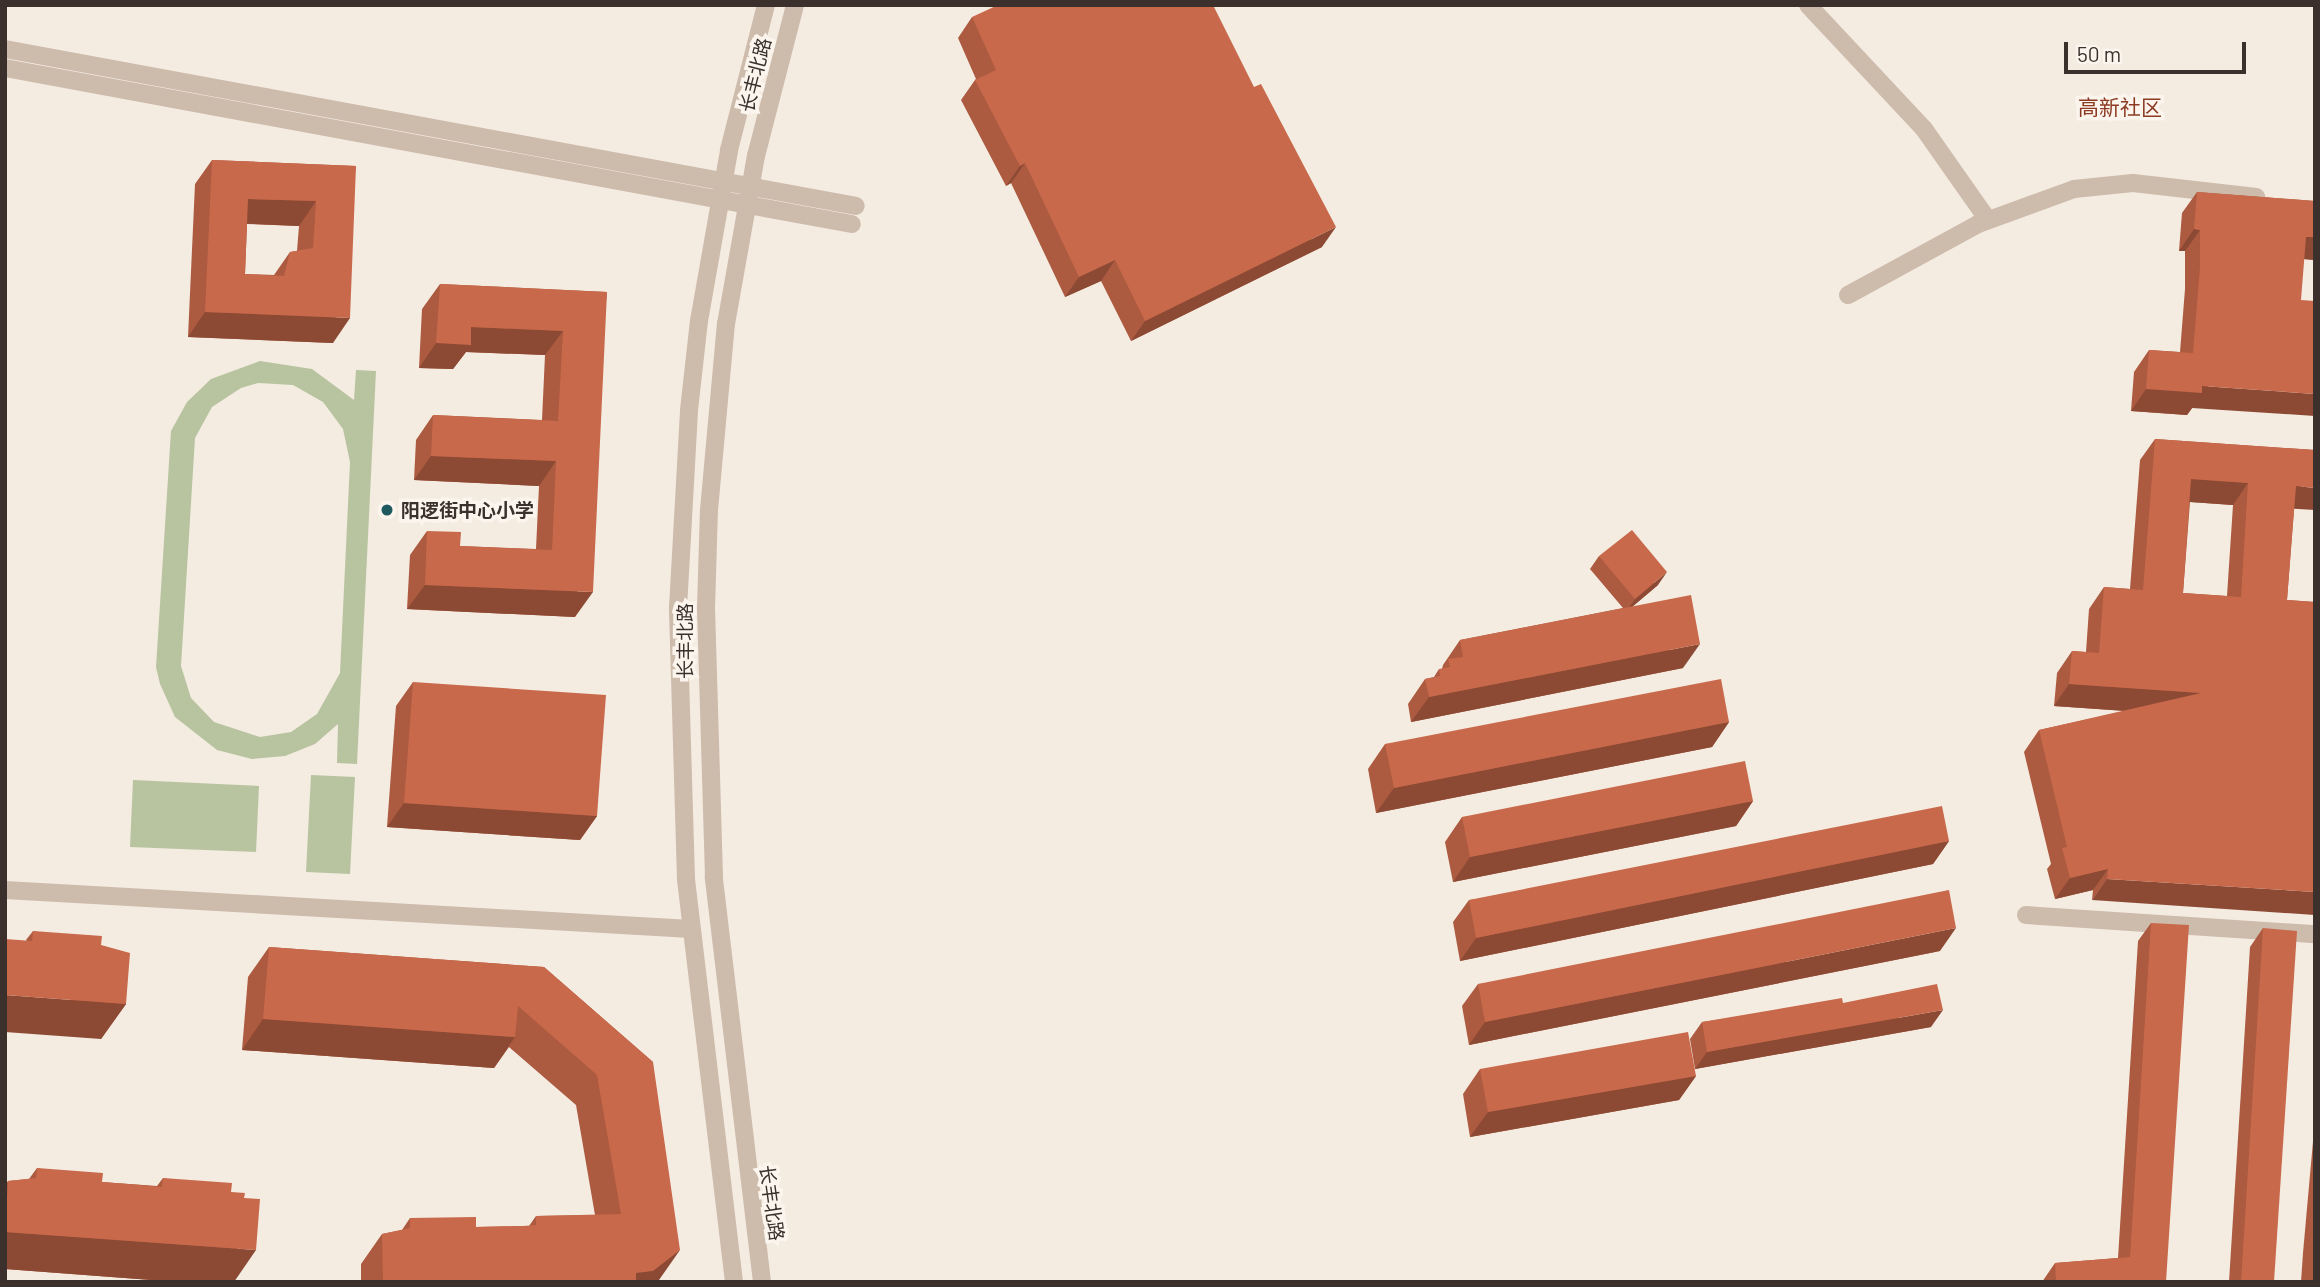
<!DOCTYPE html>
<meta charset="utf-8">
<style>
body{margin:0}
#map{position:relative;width:2320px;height:1287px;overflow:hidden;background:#f4ebe1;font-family:Barlow,"Noto Sans SC",sans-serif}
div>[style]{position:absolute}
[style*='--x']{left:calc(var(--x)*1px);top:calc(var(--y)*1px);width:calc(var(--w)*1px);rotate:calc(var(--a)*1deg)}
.green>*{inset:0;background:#b8c4a0}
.minor>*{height:18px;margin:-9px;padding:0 9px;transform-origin:9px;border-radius:9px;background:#cdbbac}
.wall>*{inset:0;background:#ac5a40}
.shaded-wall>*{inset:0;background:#8c4a34}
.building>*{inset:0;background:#c8694b}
.dots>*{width:19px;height:19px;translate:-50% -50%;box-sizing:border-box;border:4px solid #fbf5ee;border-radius:50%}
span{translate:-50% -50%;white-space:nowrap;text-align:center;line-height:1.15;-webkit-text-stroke:7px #fbf5ee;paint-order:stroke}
.street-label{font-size:19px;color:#3b302b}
.poi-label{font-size:19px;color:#3b302b;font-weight:700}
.left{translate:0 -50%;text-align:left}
.neighbourhood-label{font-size:21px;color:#8c3b22}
.frame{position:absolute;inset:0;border:7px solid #3b302b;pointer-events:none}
.scale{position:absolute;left:2064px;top:42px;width:182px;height:32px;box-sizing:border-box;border:4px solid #3b302b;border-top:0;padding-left:9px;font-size:21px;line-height:24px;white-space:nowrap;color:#3b302b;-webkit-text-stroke:5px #fbf5ee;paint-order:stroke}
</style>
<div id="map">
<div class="green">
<i style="clip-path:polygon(evenodd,260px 361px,312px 369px,354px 400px,356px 370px,376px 371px,357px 764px,337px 763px,338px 724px,315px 744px,285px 756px,252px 759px,217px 750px,175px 717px,160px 684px,156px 667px,171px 431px,187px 402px,211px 379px,260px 361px,258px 383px,293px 385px,323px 402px,343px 429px,350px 462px,340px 673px,317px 714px,291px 732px,260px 737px,214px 722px,191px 698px,181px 666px,195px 438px,212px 407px,241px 388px,258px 383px)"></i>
<i style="clip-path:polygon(311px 775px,355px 777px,350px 874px,306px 872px)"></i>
<i style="clip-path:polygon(133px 780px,259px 786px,256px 852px,130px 847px)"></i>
</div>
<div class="minor">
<i style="--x:1808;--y:5;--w:170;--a:46.9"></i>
<i style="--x:1924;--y:129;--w:111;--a:54.9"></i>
<i style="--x:5;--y:49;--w:865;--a:10.45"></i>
<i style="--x:5;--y:68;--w:861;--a:10.44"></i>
<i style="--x:1848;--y:295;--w:148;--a:-28.6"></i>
<i style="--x:1978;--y:224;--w:102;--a:-20"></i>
<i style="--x:2074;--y:189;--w:59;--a:-5.8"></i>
<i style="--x:2133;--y:183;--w:124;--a:6.5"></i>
<i style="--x:5;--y:890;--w:687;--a:3.25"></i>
<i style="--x:2026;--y:915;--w:290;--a:3.8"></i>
<i style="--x:734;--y:1282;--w:406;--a:-96.8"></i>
<i style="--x:686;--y:879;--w:271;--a:-91.7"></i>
<i style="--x:678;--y:608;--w:198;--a:-86.8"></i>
<i style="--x:689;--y:410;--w:90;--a:-83.6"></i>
<i style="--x:699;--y:321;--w:174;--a:-80"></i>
<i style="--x:729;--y:150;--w:150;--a:-75.7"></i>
<i style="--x:762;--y:1282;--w:408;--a:-96.8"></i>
<i style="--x:714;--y:877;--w:268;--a:-91.7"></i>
<i style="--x:706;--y:609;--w:99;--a:-88.3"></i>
<i style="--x:709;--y:510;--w:187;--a:-84.8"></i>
<i style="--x:726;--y:324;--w:171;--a:-79.9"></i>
<i style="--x:756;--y:156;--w:156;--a:-75.5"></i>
</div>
<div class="wall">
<i style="clip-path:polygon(972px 17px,1322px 247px,1131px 341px,1101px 281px,1065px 297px,1011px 183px,1006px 186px,961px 100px,975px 80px,976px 79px,958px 38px)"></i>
<i style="clip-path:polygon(evenodd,212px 160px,356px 166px,333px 343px,188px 337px,195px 184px,212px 160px,247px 224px,299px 226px,297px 251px,290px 252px,274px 275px,245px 274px,247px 224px)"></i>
<i style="clip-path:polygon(2197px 192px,2315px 201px,2315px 260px,2304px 259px,2187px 415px,2131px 411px,2134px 372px,2149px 350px,2180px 352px,2185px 289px,2185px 251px,2179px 251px,2182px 213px)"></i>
<i style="clip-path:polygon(440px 284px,607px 292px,575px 617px,407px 609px,410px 555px,427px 531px,460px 546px,536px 549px,539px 486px,414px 480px,416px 440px,433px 415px,542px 420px,545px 355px,466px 352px,453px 369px,419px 368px,422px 309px)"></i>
<i style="clip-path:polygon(evenodd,2155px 439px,2315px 450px,2294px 509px,2287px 600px,2315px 602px,2092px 900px,2093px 890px,2055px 899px,2047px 869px,2051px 864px,2024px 752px,2039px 730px,2125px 711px,2054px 706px,2057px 673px,2072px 651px,2086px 652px,2089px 609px,2104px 587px,2130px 589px,2140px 460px,2155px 439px,2190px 502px,2233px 505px,2227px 596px,2183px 593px,2190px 502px)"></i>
<i style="clip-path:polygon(1599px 556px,1658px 585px,1632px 607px,1683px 668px,1411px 722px,1408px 704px,1425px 679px,1434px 677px,1439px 669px,1442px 669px,1443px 665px,1460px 640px,1623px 608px,1590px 569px)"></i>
<i style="clip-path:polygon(413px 682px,597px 816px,580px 840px,387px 827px,396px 706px)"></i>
<i style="clip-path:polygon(1729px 722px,1712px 747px,1376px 813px,1368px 769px,1385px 744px)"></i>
<i style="clip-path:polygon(1753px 801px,1736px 826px,1453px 882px,1445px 842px,1462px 817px)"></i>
<i style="clip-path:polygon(1949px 841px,1933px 864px,1460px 961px,1453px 922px,1469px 900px)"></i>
<i style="clip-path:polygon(2151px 923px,2166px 1282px,2042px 1282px,2055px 1263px,2118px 1258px,2138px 941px)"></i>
<i style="clip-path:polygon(2263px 928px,2274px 1282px,2229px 1282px,2250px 947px)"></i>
<i style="clip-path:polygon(33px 931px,101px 945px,126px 1004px,101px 1039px,26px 940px)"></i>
<i style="clip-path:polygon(269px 947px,544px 967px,653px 1062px,659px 1280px,657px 1282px,361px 1282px,361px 1264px,382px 1234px,402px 1230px,410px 1218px,476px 1227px,529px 1226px,536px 1216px,595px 1215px,576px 1105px,509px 1047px,494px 1068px,242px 1050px,248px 977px)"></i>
<i style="clip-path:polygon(1940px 951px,1469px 1045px,1462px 1006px,1478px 984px)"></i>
<i style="clip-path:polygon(1843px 1003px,1931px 1027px,1695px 1069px,1690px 1039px,1702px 1022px)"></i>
<i style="clip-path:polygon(1480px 1069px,1696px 1076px,1679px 1100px,1470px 1137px,1463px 1094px)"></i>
<i style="clip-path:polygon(2315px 1119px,2315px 1282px,2301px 1282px,2303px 1253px)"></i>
<i style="clip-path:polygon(37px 1168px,102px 1182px,157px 1186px,163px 1178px,231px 1192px,244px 1198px,234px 1282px,178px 1282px,5px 1269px,5px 1185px,8px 1181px,29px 1179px)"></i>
</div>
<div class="shaded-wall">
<i style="clip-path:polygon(1025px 163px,1011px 183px,1006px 186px,1020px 166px)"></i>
<i style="clip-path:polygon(248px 199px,316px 201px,299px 226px,231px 223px)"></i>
<i style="clip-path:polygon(1336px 227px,1322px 247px,1131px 341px,1145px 321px)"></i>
<i style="clip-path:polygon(2194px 229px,2200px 230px,2185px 251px,2179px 251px)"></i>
<i style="clip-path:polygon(2306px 237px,2315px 237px,2315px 260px,2291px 258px)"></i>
<i style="clip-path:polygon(1115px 260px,1101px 281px,1065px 297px,1079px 277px)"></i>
<i style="clip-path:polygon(205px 312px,350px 318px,333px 343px,188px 337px)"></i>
<i style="clip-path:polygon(471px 327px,563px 331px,545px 355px,466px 352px,453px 369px,419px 368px,436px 343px)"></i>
<i style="clip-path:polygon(2202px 386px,2315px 394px,2315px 416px,2192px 408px,2187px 415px,2131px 411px,2146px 389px)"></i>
<i style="clip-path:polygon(431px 456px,556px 461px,539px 486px,414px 480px)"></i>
<i style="clip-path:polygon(2191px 479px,2248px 483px,2233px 505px,2176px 501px)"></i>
<i style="clip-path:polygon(2296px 486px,2315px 488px,2315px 510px,2281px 508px)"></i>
<i style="clip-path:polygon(1667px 572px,1658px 585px,1626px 612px,1635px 599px)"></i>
<i style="clip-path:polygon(425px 585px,593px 592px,575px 617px,407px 609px)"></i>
<i style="clip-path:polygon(1700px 644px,1683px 668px,1411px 722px,1429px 697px)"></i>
<i style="clip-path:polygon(2069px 684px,2201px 693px,2186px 715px,2054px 706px)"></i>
<i style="clip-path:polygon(1729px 722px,1712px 747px,1376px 813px,1394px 788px)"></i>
<i style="clip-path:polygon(1753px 801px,1736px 826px,1453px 882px,1470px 857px)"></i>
<i style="clip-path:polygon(404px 803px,597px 816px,580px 840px,387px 827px)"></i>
<i style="clip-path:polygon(1949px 841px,1933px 864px,1460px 961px,1476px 938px)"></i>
<i style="clip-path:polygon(2108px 869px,2093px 890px,2055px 899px,2070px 878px)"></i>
<i style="clip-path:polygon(2107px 879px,2315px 892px,2315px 915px,2092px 900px)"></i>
<i style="clip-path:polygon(1956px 928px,1940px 951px,1469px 1045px,1485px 1022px)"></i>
<i style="clip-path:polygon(5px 995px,126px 1004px,101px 1039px,5px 1032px)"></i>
<i style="clip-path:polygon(1943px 1010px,1931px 1027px,1695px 1069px,1707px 1052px)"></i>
<i style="clip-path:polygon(263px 1019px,515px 1037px,494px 1068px,242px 1050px)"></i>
<i style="clip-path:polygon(1696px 1076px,1679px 1100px,1470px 1137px,1488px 1112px)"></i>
<i style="clip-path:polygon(5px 1232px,256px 1250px,234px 1282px,178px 1282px,5px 1269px)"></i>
<i style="clip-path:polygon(680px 1250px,659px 1280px,657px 1282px,551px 1282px,636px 1273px)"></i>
</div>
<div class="building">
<i style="clip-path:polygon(998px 5px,1213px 5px,1254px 87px,1261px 84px,1336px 227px,1145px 321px,1115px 260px,1079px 277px,1025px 163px,1020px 166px,975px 80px,996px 70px,972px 17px)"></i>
<i style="clip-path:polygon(evenodd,212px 160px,356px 166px,350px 318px,205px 312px,212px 160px,248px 199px,316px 201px,313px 248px,290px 252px,284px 276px,245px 274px,248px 199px)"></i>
<i style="clip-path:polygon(2197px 192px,2315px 201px,2315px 237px,2306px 237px,2301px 300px,2315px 301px,2315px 394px,2202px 386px,2202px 393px,2146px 389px,2149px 350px,2193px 353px,2200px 267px,2200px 230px,2194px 229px)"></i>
<i style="clip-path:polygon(440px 284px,607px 292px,593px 592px,425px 585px,427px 531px,461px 532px,460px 546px,552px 550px,556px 461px,431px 456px,433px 415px,558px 421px,563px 331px,471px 327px,471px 345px,436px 343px)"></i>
<i style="clip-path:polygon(evenodd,2155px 439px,2315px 450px,2315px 488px,2296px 486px,2287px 600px,2315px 602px,2315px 892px,2107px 879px,2108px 869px,2070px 878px,2062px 848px,2067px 847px,2039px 730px,2201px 693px,2069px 684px,2072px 651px,2099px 653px,2104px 587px,2143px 590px,2155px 439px,2191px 479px,2248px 483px,2241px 597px,2183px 593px,2191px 479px)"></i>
<i style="clip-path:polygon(1632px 530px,1667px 572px,1635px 599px,1599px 556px)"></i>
<i style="clip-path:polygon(1691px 595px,1700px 644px,1429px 697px,1425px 679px,1440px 676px,1439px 669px,1450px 667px,1448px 659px,1463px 657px,1460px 640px)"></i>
<i style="clip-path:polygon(1721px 679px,1729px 722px,1394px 788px,1385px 744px)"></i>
<i style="clip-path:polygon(413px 682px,606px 695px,597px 816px,404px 803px)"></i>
<i style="clip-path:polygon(1745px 761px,1753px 801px,1470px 857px,1462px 817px)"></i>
<i style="clip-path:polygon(1942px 806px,1949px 841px,1476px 938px,1469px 900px)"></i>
<i style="clip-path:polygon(1949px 890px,1956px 928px,1485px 1022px,1478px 984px)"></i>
<i style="clip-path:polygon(2151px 923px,2189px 925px,2166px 1282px,2056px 1282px,2055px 1263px,2130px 1257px)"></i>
<i style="clip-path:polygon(2263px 928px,2297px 931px,2274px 1282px,2241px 1282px)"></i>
<i style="clip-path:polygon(33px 931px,102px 936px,101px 945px,130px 953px,126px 1004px,5px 995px,5px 939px,32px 941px)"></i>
<i style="clip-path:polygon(269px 947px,544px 967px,653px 1062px,680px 1250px,653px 1271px,636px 1273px,636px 1280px,551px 1282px,383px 1282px,382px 1234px,410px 1228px,410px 1218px,476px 1217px,476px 1227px,523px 1226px,536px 1225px,536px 1216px,621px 1214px,597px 1075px,518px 1006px,515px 1037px,263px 1019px)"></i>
<i style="clip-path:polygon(1937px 984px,1943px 1010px,1707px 1052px,1702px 1022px,1842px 998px,1843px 1003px)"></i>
<i style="clip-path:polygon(1688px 1032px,1696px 1076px,1488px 1112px,1480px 1069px)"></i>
<i style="clip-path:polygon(37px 1168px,103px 1173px,102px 1182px,141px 1185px,162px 1187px,163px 1178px,232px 1183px,231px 1192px,245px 1193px,244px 1198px,260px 1199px,256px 1250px,5px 1232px,8px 1181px,36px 1178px)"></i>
</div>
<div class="dots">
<i style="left:387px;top:510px;background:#1f5a5e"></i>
</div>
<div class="street-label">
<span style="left:755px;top:75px;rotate:-76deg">长丰北路</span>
<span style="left:685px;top:641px;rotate:-90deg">长丰北路</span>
<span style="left:772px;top:1203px;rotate:82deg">长丰北路</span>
</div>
<div class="poi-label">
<span class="left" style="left:401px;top:510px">阳逻街中心小学</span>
</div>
<div class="neighbourhood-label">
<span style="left:2120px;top:107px">高新社区</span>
</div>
<div class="frame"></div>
<div class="scale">50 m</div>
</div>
